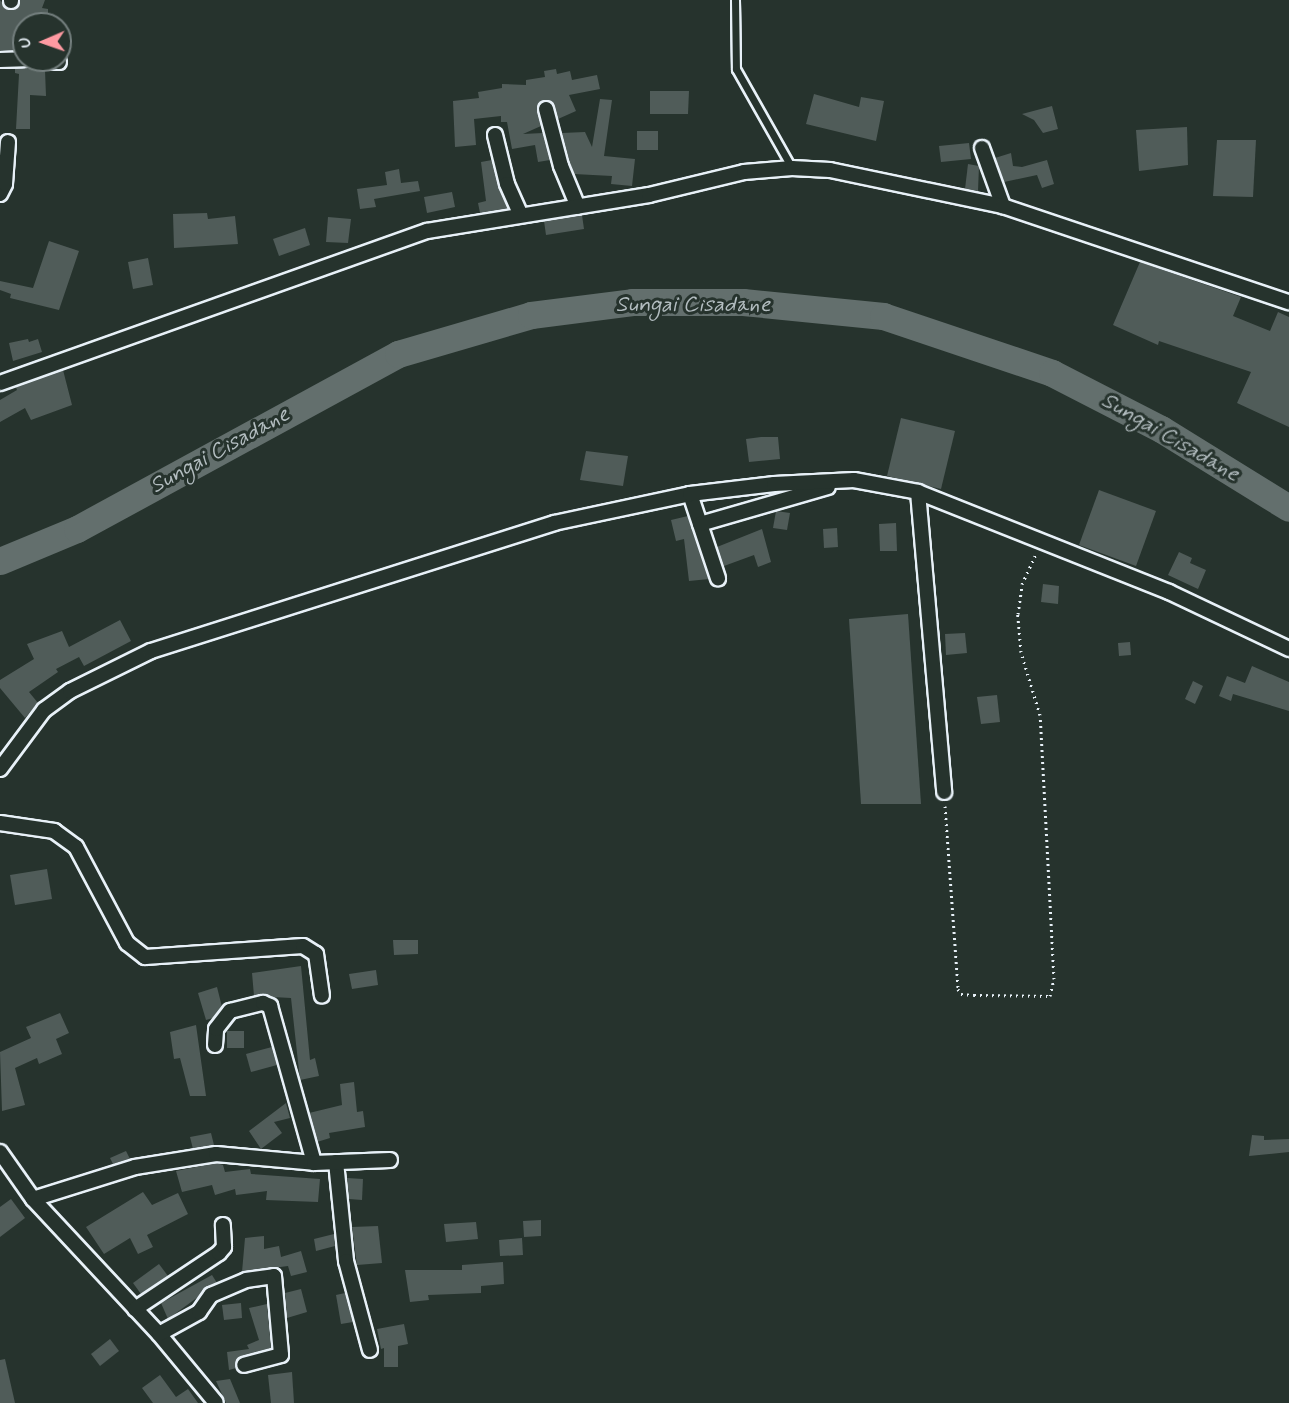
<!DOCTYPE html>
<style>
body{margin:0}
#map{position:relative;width:1289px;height:1403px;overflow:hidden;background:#26332d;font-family:Mynerve,sans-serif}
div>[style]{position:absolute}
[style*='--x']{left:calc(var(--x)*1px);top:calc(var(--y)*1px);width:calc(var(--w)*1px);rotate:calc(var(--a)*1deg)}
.river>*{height:27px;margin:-13.5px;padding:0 13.5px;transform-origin:13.5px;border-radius:13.5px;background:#636f6d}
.building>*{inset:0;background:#505c59}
.path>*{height:3px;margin-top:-1.5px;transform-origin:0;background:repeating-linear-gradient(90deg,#e8f1f8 0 1.5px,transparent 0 6px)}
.roads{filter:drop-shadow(2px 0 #e8f1f8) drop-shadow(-2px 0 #e8f1f8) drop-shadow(0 2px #e8f1f8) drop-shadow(0 -2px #e8f1f8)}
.service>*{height:7px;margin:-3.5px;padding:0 3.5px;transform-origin:3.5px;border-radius:3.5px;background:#26332d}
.minor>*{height:14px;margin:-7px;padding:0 7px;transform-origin:7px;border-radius:7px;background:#26332d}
span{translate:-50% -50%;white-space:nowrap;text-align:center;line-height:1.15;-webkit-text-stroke:6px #26332d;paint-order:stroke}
.water-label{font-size:22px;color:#b3bdc0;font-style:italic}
.north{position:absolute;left:12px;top:12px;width:60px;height:60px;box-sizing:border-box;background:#26332d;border:2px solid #747f7e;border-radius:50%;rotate:268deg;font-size:16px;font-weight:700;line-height:24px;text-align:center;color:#e8f1f8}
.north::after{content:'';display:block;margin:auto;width:21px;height:27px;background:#ff9aa2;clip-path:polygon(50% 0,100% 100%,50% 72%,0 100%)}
</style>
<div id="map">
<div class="river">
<i style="--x:0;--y:561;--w:83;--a:-22.6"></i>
<i style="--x:77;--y:529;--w:366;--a:-28.6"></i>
<i style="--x:398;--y:354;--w:139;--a:-16.3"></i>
<i style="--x:531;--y:315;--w:102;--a:-7.3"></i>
<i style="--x:632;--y:302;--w:111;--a:0"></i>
<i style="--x:743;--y:302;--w:141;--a:5.7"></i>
<i style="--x:883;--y:316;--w:178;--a:18.6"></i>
<i style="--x:1052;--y:373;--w:123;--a:27.2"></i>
<i style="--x:1161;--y:429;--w:150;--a:31.7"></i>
</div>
<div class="building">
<i style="clip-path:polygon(0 0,10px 10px,18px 6px,20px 0,45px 0,42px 8px,48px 9px,48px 24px,24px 24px,24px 49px,0 51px)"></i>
<i style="clip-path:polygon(29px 66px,45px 70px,46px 96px,30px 95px,30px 129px,16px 129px,19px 74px,15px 73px,15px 68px)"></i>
<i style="clip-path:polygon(556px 69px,557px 74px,570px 71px,572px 80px,597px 75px,600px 89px,569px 95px,576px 111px,558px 119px,552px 102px,539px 103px,541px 126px,523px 134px,543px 133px,550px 160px,538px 162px,535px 145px,512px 149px,507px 122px,501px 122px,501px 116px,474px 119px,476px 145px,455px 147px,453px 101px,479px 98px,478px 92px,502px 88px,502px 84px,526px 85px,526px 80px,545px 77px,544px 71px)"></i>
<i style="clip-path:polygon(650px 91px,689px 91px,688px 114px,650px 114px)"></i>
<i style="clip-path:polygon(814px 94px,859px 107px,861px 97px,884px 101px,876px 141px,806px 124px)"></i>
<i style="clip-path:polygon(600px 99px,612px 100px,604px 156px,635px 159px,632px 186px,611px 184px,612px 176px,574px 174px,570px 163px,562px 133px,585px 132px,592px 147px)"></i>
<i style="clip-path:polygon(1052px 106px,1058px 129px,1043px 133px,1034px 120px,1022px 114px)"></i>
<i style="clip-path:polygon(1187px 127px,1188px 165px,1139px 171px,1136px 130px)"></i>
<i style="clip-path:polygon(637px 131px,658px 131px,658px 150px,637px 150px)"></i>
<i style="clip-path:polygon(1217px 140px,1256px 140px,1253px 197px,1213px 196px)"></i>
<i style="clip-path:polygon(969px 143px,971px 159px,941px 162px,939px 146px)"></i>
<i style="clip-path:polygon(1011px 153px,1013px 166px,1022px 167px,1047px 160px,1054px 184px,1042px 188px,1037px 175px,1004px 182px,995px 158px)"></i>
<i style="clip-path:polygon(492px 160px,508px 209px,480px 213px,478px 203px,486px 201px,481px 162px)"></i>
<i style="clip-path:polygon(968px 164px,979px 166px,978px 191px,965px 189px)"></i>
<i style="clip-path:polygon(399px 169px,401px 183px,418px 181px,420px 191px,374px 199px,376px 207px,360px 209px,357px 189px,387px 185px,385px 172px)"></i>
<i style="clip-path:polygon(452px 192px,455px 207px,427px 213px,424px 197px)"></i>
<i style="clip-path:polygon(207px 213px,208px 219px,235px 216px,238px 244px,174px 248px,173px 214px)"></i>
<i style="clip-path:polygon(582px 215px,584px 229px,546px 235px,544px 221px)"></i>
<i style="clip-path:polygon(328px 217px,351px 219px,348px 243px,326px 242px)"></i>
<i style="clip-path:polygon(305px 228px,310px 245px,279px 256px,273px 239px)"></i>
<i style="clip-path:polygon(49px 241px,79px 251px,59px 310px,10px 298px,11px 294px,0 290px,0 281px,33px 288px)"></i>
<i style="clip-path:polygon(148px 258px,153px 285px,133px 289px,128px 262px)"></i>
<i style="clip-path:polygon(1140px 262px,1241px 297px,1233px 316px,1270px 331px,1278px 312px,1289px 317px,1289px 427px,1237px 403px,1251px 372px,1159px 341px,1158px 345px,1113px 325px)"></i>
<i style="clip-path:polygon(28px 339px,29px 342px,38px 339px,42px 352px,13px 361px,9px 343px)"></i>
<i style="clip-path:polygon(63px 370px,72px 405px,31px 420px,25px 408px,0 422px,0 400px,17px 390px,16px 387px)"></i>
<i style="clip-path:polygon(901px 418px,955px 431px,941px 489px,887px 476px)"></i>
<i style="clip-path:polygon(761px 437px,778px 437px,780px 459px,749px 462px,746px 439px)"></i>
<i style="clip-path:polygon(586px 451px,628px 456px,623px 486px,580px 480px)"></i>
<i style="clip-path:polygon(1099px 490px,1156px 511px,1136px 566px,1079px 545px)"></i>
<i style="clip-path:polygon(776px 511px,790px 513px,787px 530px,773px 528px)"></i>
<i style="clip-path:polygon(688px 516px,709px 579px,689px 581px,684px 539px,676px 541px,671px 520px)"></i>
<i style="clip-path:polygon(896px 523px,897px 551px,880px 551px,879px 524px)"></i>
<i style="clip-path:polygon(837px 528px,838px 547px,824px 548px,823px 529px)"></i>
<i style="clip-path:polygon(762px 529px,771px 562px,758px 567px,754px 555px,724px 566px,717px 547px)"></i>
<i style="clip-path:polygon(1179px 552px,1192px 558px,1190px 563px,1206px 570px,1198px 589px,1168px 575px)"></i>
<i style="clip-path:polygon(1043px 584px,1059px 586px,1058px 604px,1041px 602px)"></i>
<i style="clip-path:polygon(908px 614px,921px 804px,861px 804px,849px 619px)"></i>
<i style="clip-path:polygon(120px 620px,131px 641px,84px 666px,79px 657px,56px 669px,58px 672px,29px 692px,38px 703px,25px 718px,0 688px,0 680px,34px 659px,27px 644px,62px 631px,69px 647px)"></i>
<i style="clip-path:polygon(965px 633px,967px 653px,946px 655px,945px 634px)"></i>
<i style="clip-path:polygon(1130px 642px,1131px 655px,1119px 656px,1118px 643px)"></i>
<i style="clip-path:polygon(1252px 666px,1289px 682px,1289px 711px,1233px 694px,1231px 701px,1219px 696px,1227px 676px,1245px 683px)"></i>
<i style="clip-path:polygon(1193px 681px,1203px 686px,1195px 704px,1185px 699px)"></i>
<i style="clip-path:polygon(997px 695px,1000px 722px,981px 724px,977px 697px)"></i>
<i style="clip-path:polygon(47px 869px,52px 899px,15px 905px,10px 875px)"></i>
<i style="clip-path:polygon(393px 940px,418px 940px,418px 954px,394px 955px)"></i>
<i style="clip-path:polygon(301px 966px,310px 1060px,315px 1058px,319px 1076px,300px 1080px,291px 998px,254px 996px,252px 973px)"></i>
<i style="clip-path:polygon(376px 970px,378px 985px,352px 989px,349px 974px)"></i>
<i style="clip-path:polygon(217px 987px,222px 1007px,213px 1018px,206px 1020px,198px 993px)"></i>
<i style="clip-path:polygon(60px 1013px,69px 1033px,56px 1039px,62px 1054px,39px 1064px,37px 1058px,15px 1068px,25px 1105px,2px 1111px,0 1052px,31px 1038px,26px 1027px)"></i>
<i style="clip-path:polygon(196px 1025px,206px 1096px,190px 1096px,180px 1058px,174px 1059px,170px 1032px)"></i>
<i style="clip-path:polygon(227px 1031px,244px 1031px,244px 1048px,227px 1048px)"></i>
<i style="clip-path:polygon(272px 1047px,277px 1065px,251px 1072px,246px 1054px)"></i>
<i style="clip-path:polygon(354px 1082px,357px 1112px,363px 1111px,365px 1127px,329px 1133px,330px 1138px,317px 1142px,309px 1113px,342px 1105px,340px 1084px)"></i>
<i style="clip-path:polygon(286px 1103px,290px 1118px,274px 1122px,282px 1133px,261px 1149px,249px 1131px)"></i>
<i style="clip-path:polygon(211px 1133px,214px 1145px,193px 1149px,190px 1137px)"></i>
<i style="clip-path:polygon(1252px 1135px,1264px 1136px,1264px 1140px,1289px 1139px,1289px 1152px,1249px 1156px)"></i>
<i style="clip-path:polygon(126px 1151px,130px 1159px,113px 1164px,110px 1158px)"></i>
<i style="clip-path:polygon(216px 1163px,223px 1165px,225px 1172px,250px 1169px,251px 1174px,320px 1179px,318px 1202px,266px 1200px,267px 1191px,236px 1195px,235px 1189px,215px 1195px,212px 1185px,182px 1192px,176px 1171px)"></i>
<i style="clip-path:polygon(347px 1178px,363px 1179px,362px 1200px,349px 1199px)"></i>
<i style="clip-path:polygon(143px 1192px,152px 1205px,178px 1193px,188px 1214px,147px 1235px,153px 1247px,138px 1254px,130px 1238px,104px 1254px,86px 1227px)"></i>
<i style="clip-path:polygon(11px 1199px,25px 1218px,0 1237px,0 1207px)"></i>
<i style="clip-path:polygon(541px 1220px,541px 1236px,524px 1237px,523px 1221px)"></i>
<i style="clip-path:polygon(476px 1222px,478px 1239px,446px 1242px,444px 1224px)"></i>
<i style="clip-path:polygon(378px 1226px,382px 1263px,357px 1265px,352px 1227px)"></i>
<i style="clip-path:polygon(334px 1234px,335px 1246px,316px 1251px,314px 1239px)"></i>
<i style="clip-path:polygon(264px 1236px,264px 1249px,279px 1246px,281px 1257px,301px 1251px,307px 1272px,291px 1276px,288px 1266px,242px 1272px,245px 1238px)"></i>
<i style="clip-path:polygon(522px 1238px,523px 1255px,500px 1256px,499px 1240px)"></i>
<i style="clip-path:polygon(503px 1262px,504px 1284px,481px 1286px,481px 1293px,428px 1295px,429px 1300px,410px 1302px,405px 1270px,462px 1270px,462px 1265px)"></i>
<i style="clip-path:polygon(159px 1264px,168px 1276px,141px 1294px,133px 1283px)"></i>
<i style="clip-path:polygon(212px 1275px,217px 1283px,168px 1319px,161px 1303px)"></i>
<i style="clip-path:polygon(301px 1289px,307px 1312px,287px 1318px,285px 1293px)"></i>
<i style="clip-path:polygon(345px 1293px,353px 1322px,341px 1324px,336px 1295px)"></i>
<i style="clip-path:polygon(241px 1303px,242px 1318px,224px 1320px,222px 1305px)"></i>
<i style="clip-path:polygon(267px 1304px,271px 1348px,241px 1357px,236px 1368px,229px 1370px,227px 1352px,249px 1349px,247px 1345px,259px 1340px,249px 1308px)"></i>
<i style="clip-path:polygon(404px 1324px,408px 1344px,398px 1346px,398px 1367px,384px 1367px,384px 1348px,381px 1349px,377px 1329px)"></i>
<i style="clip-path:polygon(110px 1339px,119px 1351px,100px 1366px,91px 1354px)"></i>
<i style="clip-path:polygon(5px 1359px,15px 1403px,0 1403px,0 1360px)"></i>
<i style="clip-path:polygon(292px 1372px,294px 1403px,271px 1403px,268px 1375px)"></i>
<i style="clip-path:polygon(160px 1375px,176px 1397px,188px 1389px,198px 1403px,153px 1403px,142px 1388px)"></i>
<i style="clip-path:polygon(230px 1379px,240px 1403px,226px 1403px,216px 1381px)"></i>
</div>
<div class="path">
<i style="--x:945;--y:806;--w:183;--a:85.9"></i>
<i style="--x:958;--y:989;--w:6;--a:59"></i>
<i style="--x:961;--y:994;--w:13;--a:4"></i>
<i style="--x:974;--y:995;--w:76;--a:0.8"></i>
<i style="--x:1050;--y:996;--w:17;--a:-77"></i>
<i style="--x:1054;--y:979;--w:264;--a:-93"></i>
<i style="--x:1040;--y:715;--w:66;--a:-106.8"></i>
<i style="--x:1021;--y:652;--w:38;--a:-95"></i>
<i style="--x:1018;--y:614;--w:30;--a:-82"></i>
<i style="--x:1022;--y:584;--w:33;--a:-65"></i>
</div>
<div class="roads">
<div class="service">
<i style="--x:735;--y:0;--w:69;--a:89.2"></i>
<i style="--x:736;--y:69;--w:114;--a:60.5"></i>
</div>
<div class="minor">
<i style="--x:11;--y:1;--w:1;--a:-90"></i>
<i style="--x:0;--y:60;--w:24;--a:-2"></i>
<i style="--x:35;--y:60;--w:24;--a:5"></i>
<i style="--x:546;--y:109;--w:59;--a:75.3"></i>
<i style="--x:561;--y:166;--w:44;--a:67.5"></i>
<i style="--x:495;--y:135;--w:50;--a:76.2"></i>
<i style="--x:507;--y:184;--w:34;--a:66"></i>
<i style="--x:982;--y:148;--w:62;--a:70.1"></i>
<i style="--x:0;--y:194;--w:11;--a:-63"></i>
<i style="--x:5;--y:184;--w:42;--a:-85.9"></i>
<i style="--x:0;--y:383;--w:453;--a:-19.6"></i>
<i style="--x:427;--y:231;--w:225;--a:-9.2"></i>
<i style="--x:649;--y:195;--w:98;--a:-13.6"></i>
<i style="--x:744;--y:172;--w:48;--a:-4.8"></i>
<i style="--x:792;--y:168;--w:38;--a:3"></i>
<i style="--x:830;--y:170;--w:177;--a:11.8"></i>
<i style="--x:1003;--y:206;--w:302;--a:18.6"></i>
<i style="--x:918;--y:492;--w:301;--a:85"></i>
<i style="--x:690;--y:494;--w:89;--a:71.6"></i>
<i style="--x:700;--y:524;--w:133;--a:-16.1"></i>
<i style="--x:0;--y:769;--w:74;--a:-53.3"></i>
<i style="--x:44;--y:710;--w:32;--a:-36"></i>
<i style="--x:70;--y:691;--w:90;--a:-26.3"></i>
<i style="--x:151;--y:651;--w:423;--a:-17.6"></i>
<i style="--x:554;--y:523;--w:139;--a:-12"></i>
<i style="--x:690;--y:494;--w:85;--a:-6.8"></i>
<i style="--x:774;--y:484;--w:80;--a:-2.9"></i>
<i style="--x:854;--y:480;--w:65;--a:10.6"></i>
<i style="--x:918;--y:492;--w:270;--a:21.7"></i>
<i style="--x:1169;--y:592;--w:133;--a:25.4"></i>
<i style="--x:0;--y:823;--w:55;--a:8.4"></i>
<i style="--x:54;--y:831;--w:27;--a:36"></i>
<i style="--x:76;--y:847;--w:109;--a:62"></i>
<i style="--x:127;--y:943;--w:23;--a:38"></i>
<i style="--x:145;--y:957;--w:158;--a:-4"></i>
<i style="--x:303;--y:946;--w:15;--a:32"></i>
<i style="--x:316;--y:954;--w:42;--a:81.9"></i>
<i style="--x:215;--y:1045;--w:16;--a:-86"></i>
<i style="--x:216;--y:1029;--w:23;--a:-52"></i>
<i style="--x:230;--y:1011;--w:34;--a:-14"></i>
<i style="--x:263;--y:1003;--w:8;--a:23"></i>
<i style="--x:270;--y:1006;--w:163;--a:74.3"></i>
<i style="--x:0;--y:1152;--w:57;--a:54.9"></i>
<i style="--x:33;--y:1199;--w:185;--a:47"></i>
<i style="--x:159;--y:1334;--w:89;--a:50.4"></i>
<i style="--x:336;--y:1162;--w:100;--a:84.2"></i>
<i style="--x:346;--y:1261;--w:92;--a:74.9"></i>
<i style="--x:33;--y:1199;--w:107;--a:-17.4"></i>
<i style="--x:135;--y:1167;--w:82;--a:-9.1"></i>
<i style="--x:216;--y:1154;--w:98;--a:5.2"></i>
<i style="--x:314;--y:1163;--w:76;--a:-2.3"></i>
<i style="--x:135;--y:1309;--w:101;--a:-33.7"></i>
<i style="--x:219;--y:1253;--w:8;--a:-50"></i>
<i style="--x:224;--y:1247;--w:22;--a:-93"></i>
<i style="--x:159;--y:1334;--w:46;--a:-28.8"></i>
<i style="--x:199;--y:1312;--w:21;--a:-55"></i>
<i style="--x:211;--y:1295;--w:38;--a:-23"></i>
<i style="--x:246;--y:1280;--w:28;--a:-8"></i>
<i style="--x:274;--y:1276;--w:79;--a:84.9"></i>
<i style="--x:281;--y:1355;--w:38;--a:165"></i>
</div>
</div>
<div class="water-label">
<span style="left:693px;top:306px">Sungai Cisadane</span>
<span style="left:1170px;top:438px;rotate:30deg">Sungai Cisadane</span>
<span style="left:220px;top:451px;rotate:-29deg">Sungai Cisadane</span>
</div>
<div class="north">U</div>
</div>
